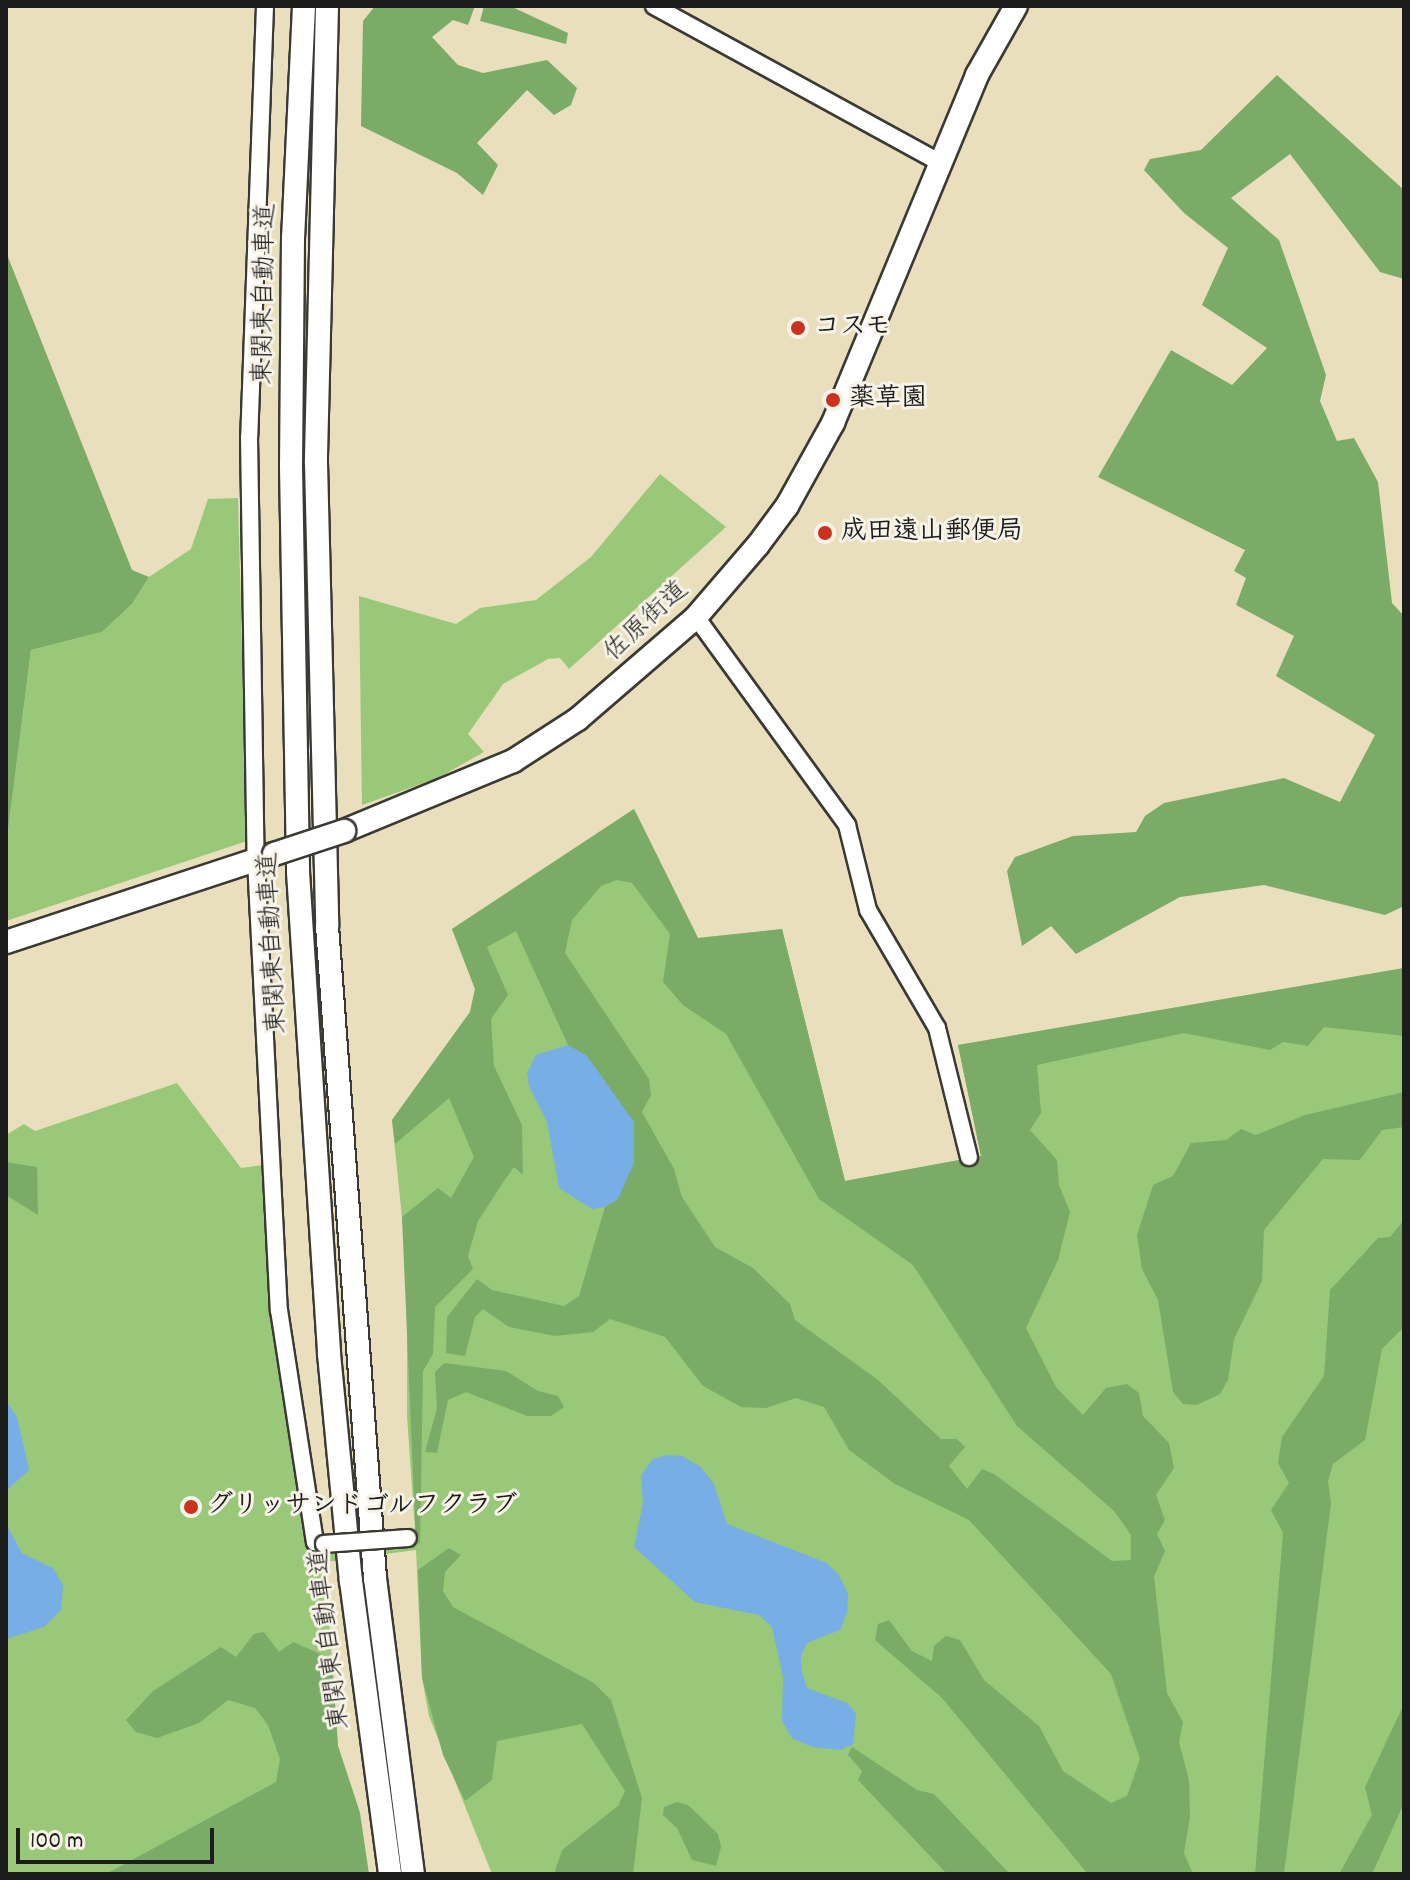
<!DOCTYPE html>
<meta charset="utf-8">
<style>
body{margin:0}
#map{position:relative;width:1410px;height:1880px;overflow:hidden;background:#e9dfbc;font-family:Dekko,"Klee One",sans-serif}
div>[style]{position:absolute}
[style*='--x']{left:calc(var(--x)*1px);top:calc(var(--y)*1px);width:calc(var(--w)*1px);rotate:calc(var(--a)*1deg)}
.green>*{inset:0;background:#99c878}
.forest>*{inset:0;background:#7aac68}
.water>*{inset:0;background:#76aee5}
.roads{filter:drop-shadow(2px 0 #3b3934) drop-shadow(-2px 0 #3b3934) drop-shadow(0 2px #3b3934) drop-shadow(0 -2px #3b3934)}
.minor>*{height:16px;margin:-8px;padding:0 8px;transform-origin:8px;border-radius:8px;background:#fff}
.highway>*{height:22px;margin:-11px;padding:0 11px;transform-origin:11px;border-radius:11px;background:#fff}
.bridges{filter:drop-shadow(2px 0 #3b3934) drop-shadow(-2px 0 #3b3934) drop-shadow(0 2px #3b3934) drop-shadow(0 -2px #3b3934)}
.minor-bridge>*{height:16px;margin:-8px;padding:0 8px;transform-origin:8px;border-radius:8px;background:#fff}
.highway-bridge>*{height:22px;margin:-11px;padding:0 11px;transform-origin:11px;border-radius:11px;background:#fff}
.dots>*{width:22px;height:22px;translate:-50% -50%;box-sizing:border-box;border:4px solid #f7f3e8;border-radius:50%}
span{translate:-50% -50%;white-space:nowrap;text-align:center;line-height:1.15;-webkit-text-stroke:6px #f7f3e8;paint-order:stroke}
.street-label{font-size:26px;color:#1c1c1c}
.poi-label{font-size:26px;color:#1c1c1c;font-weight:700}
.left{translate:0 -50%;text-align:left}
.frame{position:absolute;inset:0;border:8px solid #1c1c1c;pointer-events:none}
.scale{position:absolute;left:16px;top:1828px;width:198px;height:36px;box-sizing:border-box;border:4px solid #1c1c1c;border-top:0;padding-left:10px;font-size:24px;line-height:28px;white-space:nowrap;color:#1c1c1c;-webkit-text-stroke:6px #f7f3e8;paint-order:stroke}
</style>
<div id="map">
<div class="green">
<i style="clip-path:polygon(660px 474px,726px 527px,569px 669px,560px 658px,548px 659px,503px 684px,468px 734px,484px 752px,438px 778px,362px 805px,359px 596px,456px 624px,480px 608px,536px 600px,591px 557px)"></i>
<i style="clip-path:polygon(238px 498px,247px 841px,6px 921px,6px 847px,31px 650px,102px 632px,132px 604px,149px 577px,191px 549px,208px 499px)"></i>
<i style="clip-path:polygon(634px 809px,698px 938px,782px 929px,845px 1181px,981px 1156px,958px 1045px,1404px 968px,1404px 1874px,492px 1874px,429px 1716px,422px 1678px,416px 1550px,325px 1562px,338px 1746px,360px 1813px,236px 1874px,6px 1874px,6px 1135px,24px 1124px,35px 1131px,177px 1083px,241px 1168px,263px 1165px,280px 1372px,310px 1554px,416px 1544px,407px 1416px,407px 1266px,392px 1120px,470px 1012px,475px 989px,452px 929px)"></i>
</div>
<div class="forest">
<i style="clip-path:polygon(375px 6px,475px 6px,468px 25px,453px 20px,432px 37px,458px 65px,483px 73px,547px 60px,577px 88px,571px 105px,554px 115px,527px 90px,477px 143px,498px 165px,483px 195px,457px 173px,361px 126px,363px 21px)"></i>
<i style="clip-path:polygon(484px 6px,510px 6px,568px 33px,566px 44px,480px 21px)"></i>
<i style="clip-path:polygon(1277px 75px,1404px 190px,1404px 279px,1380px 272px,1290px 154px,1231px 198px,1279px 240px,1326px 375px,1320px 401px,1337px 441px,1354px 438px,1378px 482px,1392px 603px,1404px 616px,1404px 906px,1385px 915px,1264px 885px,1180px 897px,1076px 954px,1051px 926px,1022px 946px,1007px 871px,1015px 857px,1073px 836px,1136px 832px,1145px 816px,1164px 803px,1284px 778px,1340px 802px,1375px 735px,1276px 676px,1294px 636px,1236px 605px,1246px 578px,1234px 571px,1245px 550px,1098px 477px,1171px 350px,1232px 385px,1267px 348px,1202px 305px,1228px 248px,1184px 213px,1144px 170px,1150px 159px,1201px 150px)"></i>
<i style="clip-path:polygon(6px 252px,132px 570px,149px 577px,132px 604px,102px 632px,31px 650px,6px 847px)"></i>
<i style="clip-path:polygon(evenodd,634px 809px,698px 938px,782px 929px,845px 1181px,981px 1156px,958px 1045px,1404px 968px,1404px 1036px,1324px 1027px,1308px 1046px,1283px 1042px,1270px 1050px,1184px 1033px,1037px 1065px,1041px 1113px,1030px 1130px,1057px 1160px,1059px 1185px,1070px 1212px,1058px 1260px,1026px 1328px,1056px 1387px,1083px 1415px,1106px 1388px,1127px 1384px,1139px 1393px,1143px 1416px,1169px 1443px,1174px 1468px,1156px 1495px,1165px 1520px,1157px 1534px,1165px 1551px,1154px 1577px,1167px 1693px,1183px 1722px,1179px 1742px,1189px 1780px,1190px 1817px,1184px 1853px,1193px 1874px,1088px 1874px,942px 1698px,875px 1640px,878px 1624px,889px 1620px,912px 1651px,932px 1661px,934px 1646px,946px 1636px,960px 1640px,984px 1680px,1039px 1726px,1063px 1771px,1111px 1803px,1127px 1796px,1140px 1759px,1111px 1674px,969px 1520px,895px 1484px,849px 1450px,824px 1407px,796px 1398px,766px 1408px,741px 1407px,703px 1386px,665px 1337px,610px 1319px,593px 1332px,555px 1336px,509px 1327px,483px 1309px,475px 1317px,465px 1356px,446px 1353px,447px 1317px,477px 1279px,492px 1290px,564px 1306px,579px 1296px,605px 1207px,618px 1199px,602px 1079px,587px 1057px,568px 1045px,516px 931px,487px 947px,508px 995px,491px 1019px,494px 1066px,522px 1125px,523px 1175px,514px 1167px,504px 1181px,478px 1221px,468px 1256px,473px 1269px,435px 1307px,433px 1354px,423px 1371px,420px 1543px,416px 1544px,402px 1217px,438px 1188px,451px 1198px,474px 1157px,449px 1098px,395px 1144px,392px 1120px,470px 1012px,475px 989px,452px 929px,634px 809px,617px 880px,632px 883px,670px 934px,663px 982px,683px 1005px,726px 1034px,819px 1199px,913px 1265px,1017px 1426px,1114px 1511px,1131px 1535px,1131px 1560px,1112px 1561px,994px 1474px,982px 1469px,967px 1489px,949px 1466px,965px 1447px,957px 1439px,941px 1439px,878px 1380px,795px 1320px,790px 1304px,753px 1268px,715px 1247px,682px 1197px,674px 1169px,642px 1112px,651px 1095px,649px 1079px,565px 953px,572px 920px,601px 886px,617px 880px)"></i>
<i style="clip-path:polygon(1404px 1092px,1404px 1127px,1382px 1130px,1360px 1160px,1323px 1159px,1264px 1230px,1262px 1281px,1234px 1339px,1228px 1380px,1220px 1394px,1197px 1405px,1183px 1404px,1173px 1392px,1158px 1300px,1142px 1269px,1137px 1235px,1153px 1185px,1173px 1176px,1191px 1143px,1226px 1140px,1241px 1129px,1256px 1135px,1305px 1115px)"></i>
<i style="clip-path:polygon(6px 1162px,37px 1167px,38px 1215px,6px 1195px)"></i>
<i style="clip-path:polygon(1404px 1220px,1404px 1327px,1382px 1349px,1365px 1440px,1333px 1464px,1328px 1481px,1331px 1503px,1284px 1874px,1255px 1874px,1283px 1533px,1271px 1510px,1289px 1483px,1278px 1463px,1282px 1437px,1324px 1376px,1330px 1290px,1378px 1238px,1390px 1237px)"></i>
<i style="clip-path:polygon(444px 1363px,506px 1371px,538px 1391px,558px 1396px,564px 1407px,551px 1416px,527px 1416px,466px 1392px,448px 1400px,437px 1453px,425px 1452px,437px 1408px,435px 1372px)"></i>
<i style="clip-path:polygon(449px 1548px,461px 1555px,445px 1572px,443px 1591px,453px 1607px,594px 1683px,611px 1700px,642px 1798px,633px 1874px,554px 1874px,562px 1850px,618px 1806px,625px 1791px,582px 1724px,497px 1741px,492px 1780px,465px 1801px,443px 1755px,422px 1678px,418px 1570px)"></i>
<i style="clip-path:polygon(264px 1632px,279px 1652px,293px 1642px,332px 1659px,338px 1746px,360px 1813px,369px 1874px,106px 1874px,276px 1782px,280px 1759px,268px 1725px,255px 1708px,228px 1700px,199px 1723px,157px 1738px,136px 1732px,126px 1720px,153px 1691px,221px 1647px,236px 1657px,254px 1634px)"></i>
<i style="clip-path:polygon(1404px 1704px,1404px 1803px,1372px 1874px,1339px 1874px,1372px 1815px,1365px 1787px)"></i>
<i style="clip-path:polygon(852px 1747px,917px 1790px,934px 1794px,1010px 1874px,947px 1874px,858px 1780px,862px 1771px,848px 1755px)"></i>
<i style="clip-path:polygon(677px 1802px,688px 1805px,718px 1834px,721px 1847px,716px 1866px,692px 1860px,677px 1828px,663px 1815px,664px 1807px)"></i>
</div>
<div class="water">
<i style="clip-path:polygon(568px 1045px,587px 1056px,634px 1122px,634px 1163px,618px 1199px,605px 1207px,592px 1209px,559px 1188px,547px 1122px,529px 1086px,527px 1073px,536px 1055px)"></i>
<i style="clip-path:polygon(6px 1401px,17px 1417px,29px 1470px,6px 1491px)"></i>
<i style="clip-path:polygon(666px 1455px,682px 1456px,701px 1467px,714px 1484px,727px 1524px,827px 1563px,839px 1575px,848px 1594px,847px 1613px,840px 1630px,807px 1643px,801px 1656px,802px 1672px,807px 1688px,847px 1703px,856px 1713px,853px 1744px,841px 1750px,812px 1747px,792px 1738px,782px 1721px,783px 1677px,772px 1627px,759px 1615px,695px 1602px,634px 1547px,643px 1503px,641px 1475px,653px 1459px)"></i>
<i style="clip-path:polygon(6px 1524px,22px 1553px,53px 1568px,63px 1585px,61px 1610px,44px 1627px,6px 1639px)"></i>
</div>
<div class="roads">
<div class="minor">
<i style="--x:265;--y:6;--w:431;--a:92.1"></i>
<i style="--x:249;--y:437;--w:423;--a:89.1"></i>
<i style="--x:256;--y:860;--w:451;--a:87.1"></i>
<i style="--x:279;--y:1310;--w:235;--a:81.2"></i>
<i style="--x:315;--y:1542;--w:9;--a:13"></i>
<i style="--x:654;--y:6;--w:327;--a:28.7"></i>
<i style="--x:696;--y:617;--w:257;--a:54"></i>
<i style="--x:847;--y:825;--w:88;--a:76.1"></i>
<i style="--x:868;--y:910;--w:137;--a:59.7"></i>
<i style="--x:937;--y:1028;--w:133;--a:76.1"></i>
</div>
<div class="highway">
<i style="--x:304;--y:6;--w:231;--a:92.7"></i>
<i style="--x:293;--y:237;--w:229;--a:90.5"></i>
<i style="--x:291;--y:466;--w:406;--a:89"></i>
<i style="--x:298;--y:872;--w:483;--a:86.3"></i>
<i style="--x:329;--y:1354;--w:228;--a:84.5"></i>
<i style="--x:351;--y:1581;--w:296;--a:82.4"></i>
<i style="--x:327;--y:6;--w:457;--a:91.4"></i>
<i style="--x:316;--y:463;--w:463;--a:88.6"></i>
<i style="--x:327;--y:926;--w:654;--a:85.79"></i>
<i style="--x:375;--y:1578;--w:298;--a:82.7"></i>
<i style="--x:344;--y:831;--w:183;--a:-22.5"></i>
<i style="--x:513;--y:761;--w:77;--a:-32.9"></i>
<i style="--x:578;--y:719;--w:156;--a:-40.8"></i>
<i style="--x:696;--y:617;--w:95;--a:-49.3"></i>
<i style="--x:758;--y:545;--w:49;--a:-53.4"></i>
<i style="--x:787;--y:506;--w:95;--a:-61"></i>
<i style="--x:833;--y:423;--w:377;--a:-67.5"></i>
<i style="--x:977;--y:75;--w:79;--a:-60.5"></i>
<i style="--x:6;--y:942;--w:282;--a:-18.2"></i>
</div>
</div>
<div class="bridges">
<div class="minor-bridge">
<i style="--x:324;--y:1544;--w:84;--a:-4.1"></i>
</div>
<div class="highway-bridge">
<i style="--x:274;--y:854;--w:74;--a:-18.2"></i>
</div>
</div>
<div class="dots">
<i style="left:798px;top:328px;background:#c8321e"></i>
<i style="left:833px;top:400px;background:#c8321e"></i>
<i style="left:825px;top:533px;background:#c8321e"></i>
<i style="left:191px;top:1507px;background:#c8321e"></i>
</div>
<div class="street-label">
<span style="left:266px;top:294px;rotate:-89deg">東関東自動車道</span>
<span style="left:647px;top:622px;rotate:-43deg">佐原街道</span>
<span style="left:274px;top:943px;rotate:-93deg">東関東自動車道</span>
<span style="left:331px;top:1639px;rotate:-97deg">東関東自動車道</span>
</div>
<div class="poi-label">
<span class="left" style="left:814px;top:328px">コスモ</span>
<span class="left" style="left:849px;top:400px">薬草園</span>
<span class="left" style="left:841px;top:533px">成田遠山郵便局</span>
<span class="left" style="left:207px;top:1507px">グリッサンドゴルフクラブ</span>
</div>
<div class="frame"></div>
<div class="scale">100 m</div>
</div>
